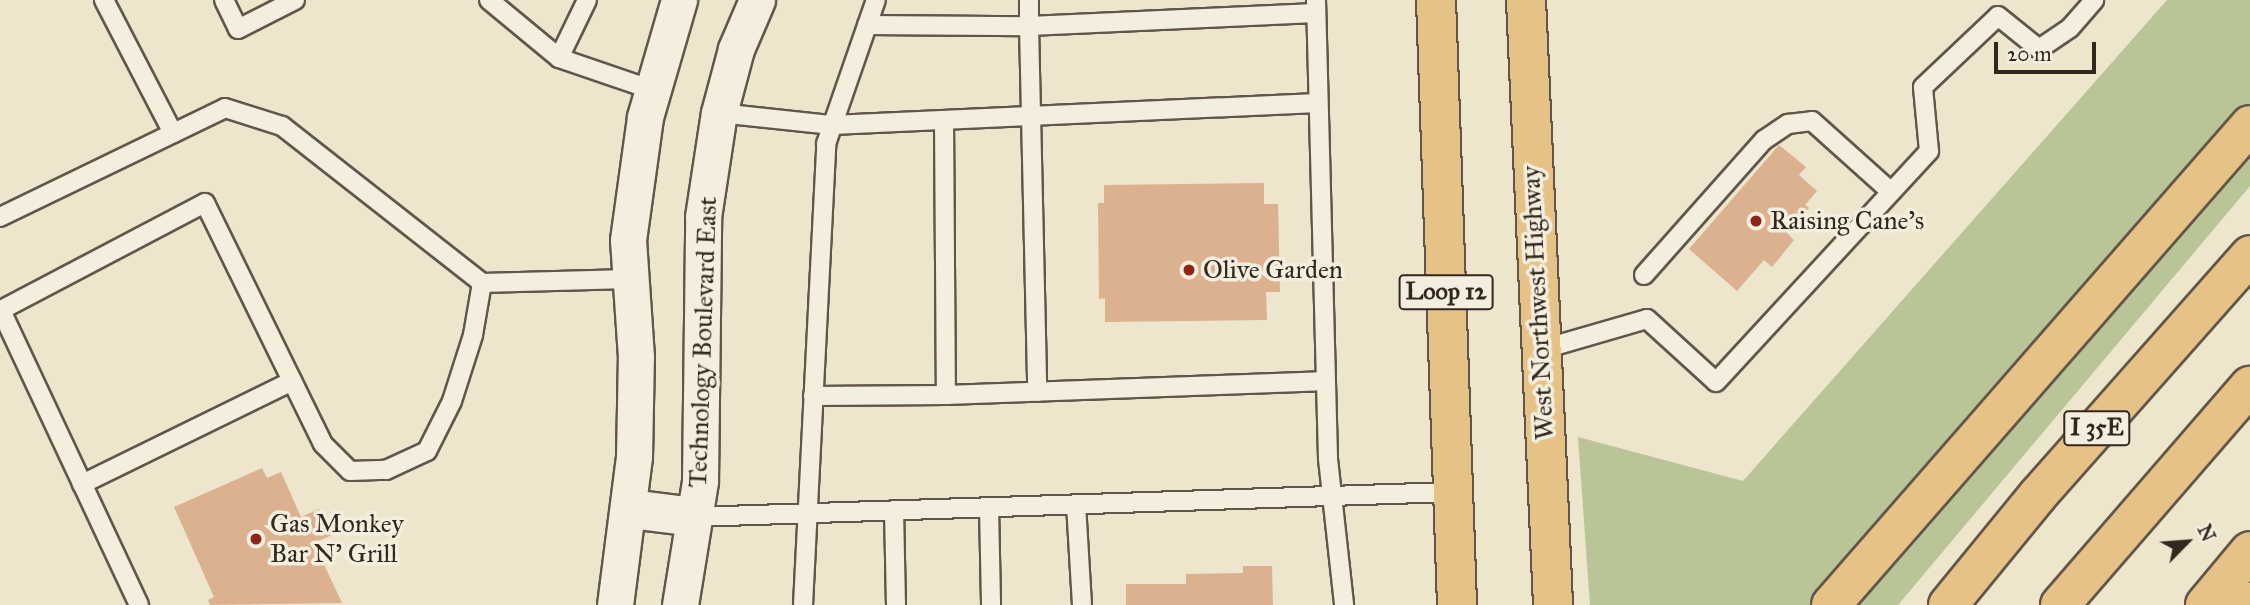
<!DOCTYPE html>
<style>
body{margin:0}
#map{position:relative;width:2250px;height:605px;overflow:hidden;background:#ede5cc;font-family:"IM FELL Great Primer",serif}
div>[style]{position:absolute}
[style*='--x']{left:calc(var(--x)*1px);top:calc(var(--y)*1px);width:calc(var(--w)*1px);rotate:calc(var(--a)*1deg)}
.green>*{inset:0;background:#b9c497}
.building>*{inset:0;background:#dbb18f}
.roads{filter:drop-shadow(2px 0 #62564b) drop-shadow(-2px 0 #62564b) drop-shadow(0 2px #62564b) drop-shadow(0 -2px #62564b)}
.lane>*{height:18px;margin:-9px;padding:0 9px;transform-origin:9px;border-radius:9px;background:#f3eede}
.street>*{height:35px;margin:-17.5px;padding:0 17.5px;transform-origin:17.5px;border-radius:17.5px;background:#f3eede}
.secondary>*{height:38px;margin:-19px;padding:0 19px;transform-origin:19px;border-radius:19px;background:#f3eede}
.primary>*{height:38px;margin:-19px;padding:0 19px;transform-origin:19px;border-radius:19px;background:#e6c286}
.highway>*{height:38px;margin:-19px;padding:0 19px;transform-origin:19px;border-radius:19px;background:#e6c286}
.dots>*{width:19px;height:19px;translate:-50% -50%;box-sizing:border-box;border:4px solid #f3eede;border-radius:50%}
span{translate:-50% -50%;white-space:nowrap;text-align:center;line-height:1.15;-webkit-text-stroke:7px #f3eede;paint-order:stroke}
.shield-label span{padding:2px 5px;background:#f3eede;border:2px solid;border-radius:5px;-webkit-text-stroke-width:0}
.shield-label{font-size:24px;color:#342720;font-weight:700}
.poi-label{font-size:26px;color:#342720}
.left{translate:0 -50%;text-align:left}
.street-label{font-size:26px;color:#342720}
.north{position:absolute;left:2152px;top:507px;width:70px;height:70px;-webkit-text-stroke:5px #f3eede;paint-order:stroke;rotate:65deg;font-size:19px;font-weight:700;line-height:28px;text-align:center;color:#342720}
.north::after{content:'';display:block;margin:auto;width:24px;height:32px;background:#342720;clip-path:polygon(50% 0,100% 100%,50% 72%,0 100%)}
.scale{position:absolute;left:1994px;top:42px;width:102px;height:32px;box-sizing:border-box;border:4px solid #342720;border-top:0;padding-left:9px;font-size:21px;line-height:24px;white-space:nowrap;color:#342720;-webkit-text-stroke:5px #f3eede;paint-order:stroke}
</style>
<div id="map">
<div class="green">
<i style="clip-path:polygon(2167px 0,2250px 0,2250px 186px,1898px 605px,1590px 605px,1578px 437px,1743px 481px)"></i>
</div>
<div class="building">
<i style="clip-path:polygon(1779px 145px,1806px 167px,1799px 175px,1817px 191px,1805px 205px,1809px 208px,1787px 233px,1794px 240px,1772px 267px,1764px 260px,1737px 291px,1689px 249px)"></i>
<i style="clip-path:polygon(1264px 183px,1264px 204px,1278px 204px,1280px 292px,1266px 292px,1267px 320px,1105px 322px,1105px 298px,1099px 299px,1098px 203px,1104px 203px,1104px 185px)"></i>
<i style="clip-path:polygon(262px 468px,267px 478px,281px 472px,301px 517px,319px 509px,332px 535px,314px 543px,342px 603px,210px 605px,208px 600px,214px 597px,174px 507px)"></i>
<i style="clip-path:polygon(1243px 566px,1272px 566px,1273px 605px,1126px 605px,1126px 584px,1186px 584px,1186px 574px,1243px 573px)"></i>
</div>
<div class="roads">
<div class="lane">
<i style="--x:104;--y:0;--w:150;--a:62.6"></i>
<i style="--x:224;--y:0;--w:32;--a:64"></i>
<i style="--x:238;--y:29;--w:64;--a:-27"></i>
<i style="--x:489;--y:0;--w:91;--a:39.6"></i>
<i style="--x:559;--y:58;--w:99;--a:18.8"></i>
<i style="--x:1029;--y:0;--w:26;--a:90"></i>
<i style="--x:1029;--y:26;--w:287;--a:-2.6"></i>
<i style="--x:1316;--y:0;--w:459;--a:88.5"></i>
<i style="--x:1328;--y:459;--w:147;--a:83.7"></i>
<i style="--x:867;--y:25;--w:162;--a:0.4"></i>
<i style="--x:1029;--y:26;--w:366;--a:88.7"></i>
<i style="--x:559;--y:58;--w:64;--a:-64.2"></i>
<i style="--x:719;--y:113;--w:114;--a:6.1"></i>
<i style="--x:832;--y:125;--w:486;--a:-2.6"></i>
<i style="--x:944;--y:120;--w:275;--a:89.6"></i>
<i style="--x:946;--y:395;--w:380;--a:-2.1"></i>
<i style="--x:0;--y:217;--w:250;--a:-25.8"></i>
<i style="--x:225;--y:108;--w:60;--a:17.5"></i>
<i style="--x:282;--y:126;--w:254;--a:38.1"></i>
<i style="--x:482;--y:283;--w:147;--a:-1.6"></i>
<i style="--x:1644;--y:275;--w:181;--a:-48.4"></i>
<i style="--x:1764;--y:140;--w:29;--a:-34"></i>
<i style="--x:1788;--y:124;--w:24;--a:-7"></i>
<i style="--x:1812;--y:121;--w:106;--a:41.9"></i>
<i style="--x:1540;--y:350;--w:111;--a:-16.2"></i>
<i style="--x:1647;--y:319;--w:93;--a:42.4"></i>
<i style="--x:1716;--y:382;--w:314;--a:-47.3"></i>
<i style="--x:1929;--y:151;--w:64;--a:-95.4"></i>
<i style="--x:1923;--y:87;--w:103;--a:-43.4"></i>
<i style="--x:1998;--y:16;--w:53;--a:38.8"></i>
<i style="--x:2039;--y:49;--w:37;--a:-34"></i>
<i style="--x:2070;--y:28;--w:37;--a:-49"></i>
<i style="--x:813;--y:396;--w:133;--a:-0.4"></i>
<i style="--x:82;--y:484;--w:234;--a:-26.1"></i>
<i style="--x:1076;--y:504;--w:101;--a:86.6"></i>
<i style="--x:989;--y:507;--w:98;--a:88.8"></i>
<i style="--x:894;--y:510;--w:95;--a:88.8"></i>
<i style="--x:694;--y:517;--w:758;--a:-1.89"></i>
<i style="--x:139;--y:605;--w:326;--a:-115.1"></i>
<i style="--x:1;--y:310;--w:230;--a:-27.7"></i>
<i style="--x:205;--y:203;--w:268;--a:63.9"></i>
<i style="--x:323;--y:444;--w:38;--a:45"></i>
<i style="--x:350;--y:471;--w:36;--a:-2"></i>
<i style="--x:386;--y:470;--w:45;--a:-24.9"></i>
<i style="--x:427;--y:451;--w:56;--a:-63.4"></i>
<i style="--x:452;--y:401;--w:69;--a:-72.3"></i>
<i style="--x:473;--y:335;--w:53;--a:-80.2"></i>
<i style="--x:803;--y:605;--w:462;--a:-87.1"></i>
<i style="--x:826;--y:144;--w:152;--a:-70.9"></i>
</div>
<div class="street">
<i style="--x:615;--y:605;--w:149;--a:-82.7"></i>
<i style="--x:634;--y:457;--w:100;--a:-88.9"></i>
<i style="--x:636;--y:357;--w:117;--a:-93.9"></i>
<i style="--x:628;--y:240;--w:124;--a:-82.1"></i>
<i style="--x:645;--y:117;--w:122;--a:-73.8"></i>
<i style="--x:680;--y:605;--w:126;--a:-80.8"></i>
<i style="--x:700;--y:481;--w:264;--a:-89.3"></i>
<i style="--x:703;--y:217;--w:105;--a:-81.3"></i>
<i style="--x:719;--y:113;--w:66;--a:-75.1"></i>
<i style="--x:736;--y:49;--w:53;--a:-66.8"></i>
</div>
<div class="secondary">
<i style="--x:630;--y:509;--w:64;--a:7.1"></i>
</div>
<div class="primary">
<i style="--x:1436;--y:0;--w:605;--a:88.01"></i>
<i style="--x:1526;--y:0;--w:606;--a:87.44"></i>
</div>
<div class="highway">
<i style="--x:1831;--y:605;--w:637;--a:-48.88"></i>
<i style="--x:1948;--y:605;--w:142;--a:-50.7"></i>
<i style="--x:2038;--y:495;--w:320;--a:-48.5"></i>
<i style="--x:2060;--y:605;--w:290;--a:-49.1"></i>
<i style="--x:2205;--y:605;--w:70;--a:-50.2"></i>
<i style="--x:2248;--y:605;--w:4;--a:-56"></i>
</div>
</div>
<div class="dots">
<i style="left:1756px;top:221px;background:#8f2418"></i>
<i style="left:1189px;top:270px;background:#8f2418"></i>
<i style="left:256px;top:539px;background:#8f2418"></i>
</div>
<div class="shield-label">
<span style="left:1446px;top:292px">Loop 12</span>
<span style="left:2097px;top:428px">I 35E</span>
</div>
<div class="poi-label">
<span class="left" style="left:1770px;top:221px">Raising Cane's</span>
<span class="left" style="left:1203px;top:270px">Olive Garden</span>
<span class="left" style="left:270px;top:539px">Gas Monkey<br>Bar N' Grill</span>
</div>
<div class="street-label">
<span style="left:1538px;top:303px;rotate:-93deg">West Northwest Highway</span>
<span style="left:703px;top:342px;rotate:-88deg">Technology Boulevard East</span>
</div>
<div class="north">N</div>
<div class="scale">20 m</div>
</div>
